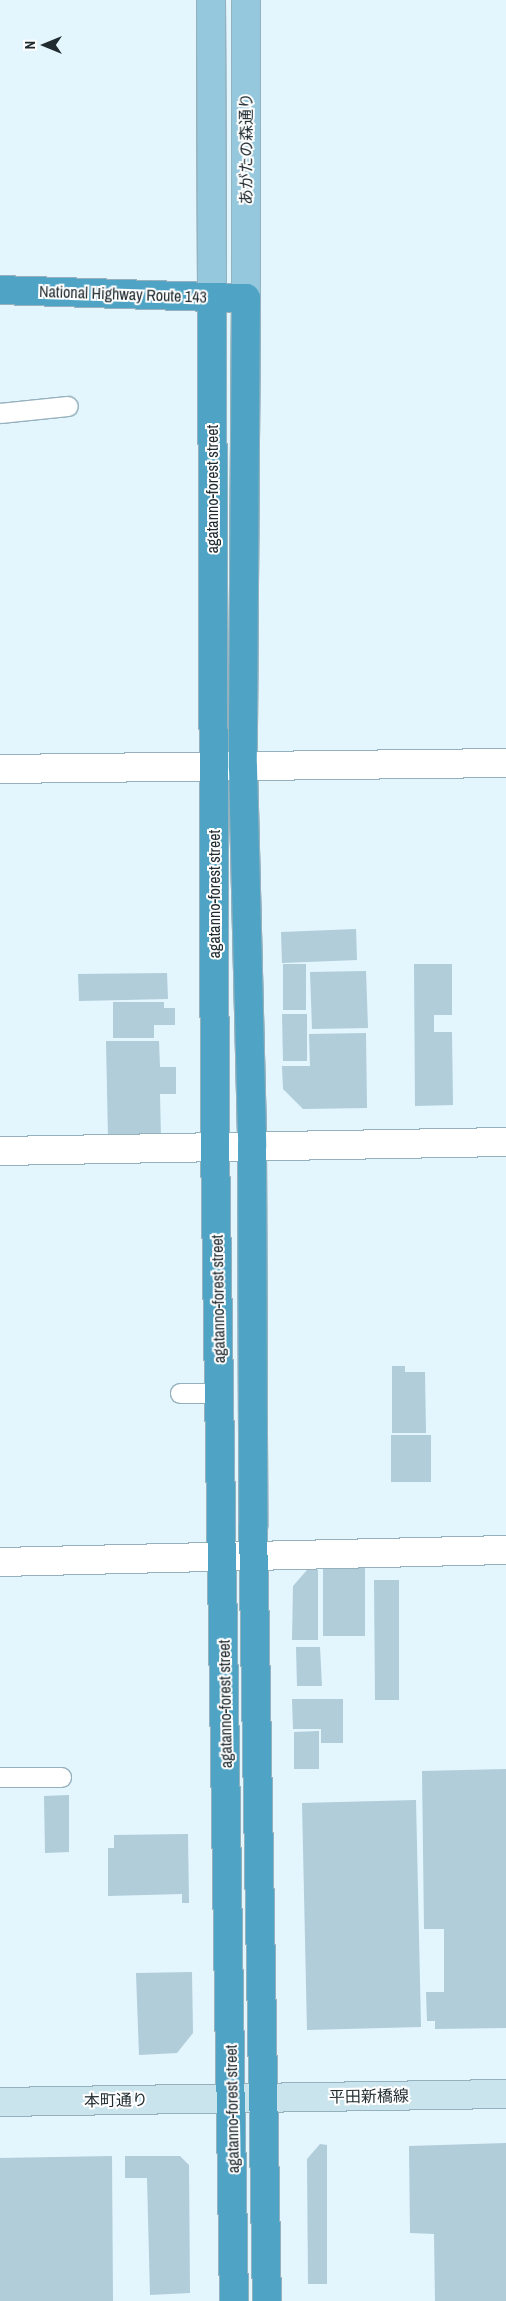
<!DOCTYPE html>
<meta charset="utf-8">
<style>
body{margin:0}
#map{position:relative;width:506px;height:2301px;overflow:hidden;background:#e3f5fd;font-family:"Archivo Narrow","Noto Sans JP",sans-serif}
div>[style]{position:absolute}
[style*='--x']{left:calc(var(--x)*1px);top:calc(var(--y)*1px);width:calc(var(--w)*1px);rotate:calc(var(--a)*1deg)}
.building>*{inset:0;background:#b0cdd9}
.roads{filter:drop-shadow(1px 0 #95b1bd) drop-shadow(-1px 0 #95b1bd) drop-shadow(0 1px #95b1bd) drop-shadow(0 -1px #95b1bd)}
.lane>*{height:19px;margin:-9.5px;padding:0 9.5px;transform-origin:9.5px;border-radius:9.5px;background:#fff}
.street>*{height:28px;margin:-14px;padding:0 14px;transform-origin:14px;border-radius:14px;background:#fff}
.secondary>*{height:28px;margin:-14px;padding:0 14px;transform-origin:14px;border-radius:14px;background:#cae4ee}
.primary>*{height:28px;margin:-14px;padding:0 14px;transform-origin:14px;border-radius:14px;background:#95c8dc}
.highway>*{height:28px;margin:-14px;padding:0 14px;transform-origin:14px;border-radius:14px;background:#4fa4c5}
span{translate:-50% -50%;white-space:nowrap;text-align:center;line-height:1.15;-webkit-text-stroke:4px #fff;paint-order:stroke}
.street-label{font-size:16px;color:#212c31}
.north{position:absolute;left:20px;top:20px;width:50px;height:50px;-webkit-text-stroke:4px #fff;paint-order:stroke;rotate:270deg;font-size:14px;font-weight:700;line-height:20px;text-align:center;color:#212c31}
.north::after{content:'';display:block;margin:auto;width:18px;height:22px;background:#212c31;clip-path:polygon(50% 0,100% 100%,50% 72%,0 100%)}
</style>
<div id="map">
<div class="building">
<i style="clip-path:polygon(356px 929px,357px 960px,282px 963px,281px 932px)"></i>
<i style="clip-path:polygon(283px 964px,306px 964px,306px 1010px,283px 1010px)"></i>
<i style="clip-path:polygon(414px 964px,452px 964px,452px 1015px,434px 1015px,434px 1032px,452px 1032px,453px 1105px,415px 1106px)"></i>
<i style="clip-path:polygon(366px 971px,368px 1028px,312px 1029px,310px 972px)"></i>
<i style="clip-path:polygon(167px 973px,168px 999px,79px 1001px,78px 974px)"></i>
<i style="clip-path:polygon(113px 1002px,164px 1002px,164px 1008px,175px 1008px,175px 1025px,154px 1025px,154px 1038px,113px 1038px)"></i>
<i style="clip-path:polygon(282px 1014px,307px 1014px,307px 1061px,283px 1061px)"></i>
<i style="clip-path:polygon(366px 1033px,367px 1108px,303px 1109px,283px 1089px,282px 1066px,310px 1066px,309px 1034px)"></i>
<i style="clip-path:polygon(106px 1041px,159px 1041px,160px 1067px,176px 1067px,176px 1094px,160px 1094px,161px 1138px,108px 1139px)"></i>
<i style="clip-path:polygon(392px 1366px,405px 1366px,405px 1372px,425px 1372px,426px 1433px,392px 1433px)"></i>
<i style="clip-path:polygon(391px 1435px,431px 1435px,431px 1482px,391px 1482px)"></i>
<i style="clip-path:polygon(323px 1568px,365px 1568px,365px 1636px,323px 1636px)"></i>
<i style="clip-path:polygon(307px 1570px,318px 1570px,318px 1640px,292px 1640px,293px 1586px)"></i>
<i style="clip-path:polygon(374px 1580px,399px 1580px,399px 1700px,375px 1700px)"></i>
<i style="clip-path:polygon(296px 1647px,320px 1647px,322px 1686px,297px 1686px)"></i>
<i style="clip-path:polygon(292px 1699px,343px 1699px,343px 1743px,321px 1743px,321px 1729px,293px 1729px)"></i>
<i style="clip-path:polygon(319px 1731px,319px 1769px,294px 1769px,294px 1732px)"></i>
<i style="clip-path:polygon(506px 1769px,506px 2028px,435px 2029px,435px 2021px,427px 2021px,426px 1992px,444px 1992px,444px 1929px,424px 1929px,422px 1771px)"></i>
<i style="clip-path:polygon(69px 1795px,69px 1852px,45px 1853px,44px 1796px)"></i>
<i style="clip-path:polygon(416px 1800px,421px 2027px,307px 2030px,302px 1803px)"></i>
<i style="clip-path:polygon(188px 1834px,189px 1903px,182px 1903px,182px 1894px,108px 1896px,108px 1848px,114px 1848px,114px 1835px)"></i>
<i style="clip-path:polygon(192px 1972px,193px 2033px,177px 2053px,139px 2055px,136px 1973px)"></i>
<i style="clip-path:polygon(506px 2143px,506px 2301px,435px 2301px,434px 2234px,410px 2233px,409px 2146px)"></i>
<i style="clip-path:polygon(320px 2144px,327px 2145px,327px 2284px,308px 2284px,307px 2159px)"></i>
<i style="clip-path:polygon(112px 2156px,113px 2301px,0 2301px,0 2158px)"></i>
<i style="clip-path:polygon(125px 2156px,180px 2156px,189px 2165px,190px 2293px,150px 2295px,147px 2178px,125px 2178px)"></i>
</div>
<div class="roads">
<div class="lane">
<i style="--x:0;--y:413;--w:68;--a:-5.9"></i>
<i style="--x:180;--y:1393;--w:40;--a:0"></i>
<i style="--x:0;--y:1777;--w:61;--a:0"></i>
</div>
<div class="street">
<i style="--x:0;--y:769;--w:506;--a:-0.68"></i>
<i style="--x:0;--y:1151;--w:506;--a:-1.02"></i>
<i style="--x:0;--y:1562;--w:506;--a:-1.36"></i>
</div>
<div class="secondary">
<i style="--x:0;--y:2102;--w:506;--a:-0.91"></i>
</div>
<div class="primary">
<i style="--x:211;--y:0;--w:297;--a:89.8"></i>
<i style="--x:246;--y:298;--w:298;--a:-90"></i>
</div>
<div class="highway">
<i style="--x:0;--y:290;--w:246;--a:1.9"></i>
<i style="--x:246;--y:298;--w:469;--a:90.4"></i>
<i style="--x:243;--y:767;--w:379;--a:88.6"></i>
<i style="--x:252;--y:1146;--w:380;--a:89.8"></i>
<i style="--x:253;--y:1526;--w:775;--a:88.97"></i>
<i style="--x:212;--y:297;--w:849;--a:89.8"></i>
<i style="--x:215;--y:1146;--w:1155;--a:89.06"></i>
</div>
</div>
<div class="street-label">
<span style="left:246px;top:149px;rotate:-90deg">あがたの森通り</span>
<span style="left:123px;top:294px;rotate:2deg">National Highway Route 143</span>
<span style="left:212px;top:489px;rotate:-90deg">agatanno-forest street</span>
<span style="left:214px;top:894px;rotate:-90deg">agatanno-forest street</span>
<span style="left:218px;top:1299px;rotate:-91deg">agatanno-forest street</span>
<span style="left:225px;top:1704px;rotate:-91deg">agatanno-forest street</span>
<span style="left:369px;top:2096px;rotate:-1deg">平田新橋線</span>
<span style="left:116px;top:2100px;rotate:-1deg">本町通り</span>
<span style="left:232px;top:2109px;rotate:-91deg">agatanno-forest street</span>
</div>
<div class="north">N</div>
</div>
